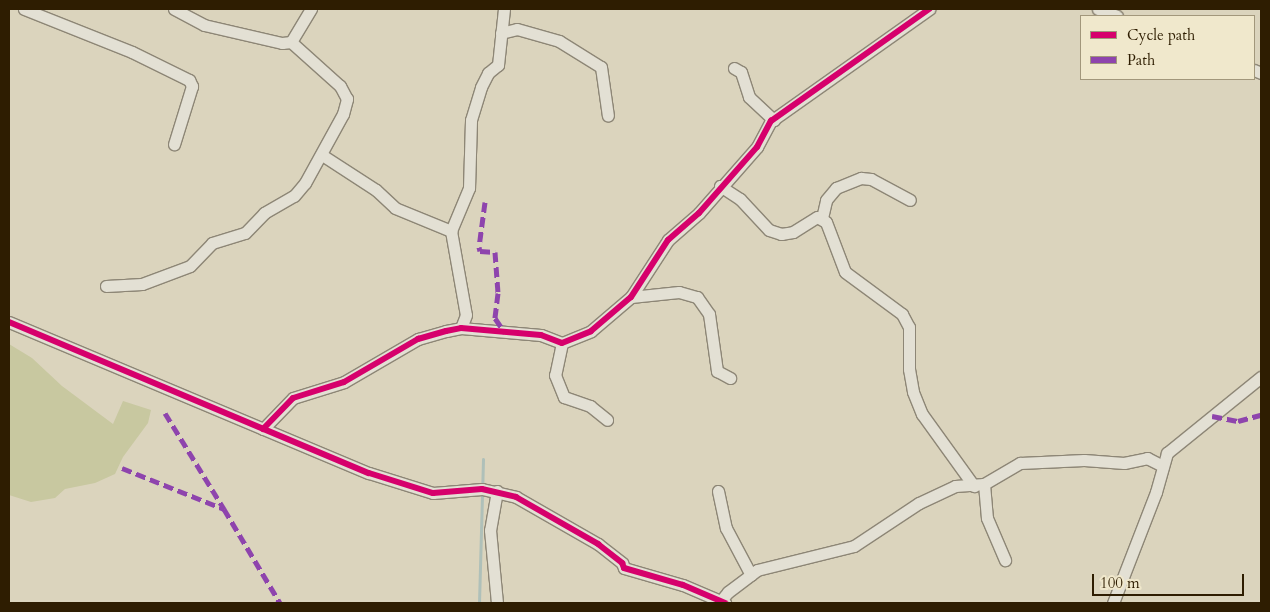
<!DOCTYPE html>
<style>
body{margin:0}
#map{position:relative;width:1270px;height:612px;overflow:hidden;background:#dbd4bd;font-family:Cardo,serif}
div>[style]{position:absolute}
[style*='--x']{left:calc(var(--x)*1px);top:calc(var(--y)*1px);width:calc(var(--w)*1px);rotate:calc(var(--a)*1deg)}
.green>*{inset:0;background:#c8c8a0}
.stream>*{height:3px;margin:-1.5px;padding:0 1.5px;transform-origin:1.5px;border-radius:1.5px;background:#afc0b9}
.roads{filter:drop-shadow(1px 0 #8d8676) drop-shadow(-1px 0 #8d8676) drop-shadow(0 1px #8d8676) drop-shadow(0 -1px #8d8676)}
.minor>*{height:11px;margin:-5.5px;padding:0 5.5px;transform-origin:5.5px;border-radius:5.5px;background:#e3e0d4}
.quiet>*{height:5px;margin-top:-2.5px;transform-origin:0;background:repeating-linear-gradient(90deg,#8e44ad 0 10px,transparent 0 15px)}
.cycleway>*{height:6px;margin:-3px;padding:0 3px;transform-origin:3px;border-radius:3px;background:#d6006c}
span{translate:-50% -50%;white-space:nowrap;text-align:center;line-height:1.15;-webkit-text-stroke:4.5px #f0e8cc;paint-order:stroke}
.frame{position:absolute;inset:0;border:10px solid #2e1d01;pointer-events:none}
.legend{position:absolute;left:1080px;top:15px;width:175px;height:65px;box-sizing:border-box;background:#f0e8cc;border:1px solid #a2977b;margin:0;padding:6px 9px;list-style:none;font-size:15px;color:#2e1d01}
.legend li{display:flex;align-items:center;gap:10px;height:25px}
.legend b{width:25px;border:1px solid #a2977b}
.scale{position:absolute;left:1092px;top:574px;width:152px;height:22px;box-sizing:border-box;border:2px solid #2e1d01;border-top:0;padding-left:6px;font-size:15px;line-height:18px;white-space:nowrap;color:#2e1d01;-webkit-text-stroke:4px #f0e8cc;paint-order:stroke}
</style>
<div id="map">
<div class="green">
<i style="clip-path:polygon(9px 344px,32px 358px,62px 386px,113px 424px,123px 401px,151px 410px,148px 423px,123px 457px,115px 474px,95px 483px,65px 489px,55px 498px,31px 502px,9px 495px)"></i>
</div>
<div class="stream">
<i style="--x:479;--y:603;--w:144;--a:-88.4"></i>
</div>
<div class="roads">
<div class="minor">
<i style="--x:24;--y:9;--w:116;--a:21.7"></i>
<i style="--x:132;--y:52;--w:64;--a:26.2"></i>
<i style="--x:189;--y:80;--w:7;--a:63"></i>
<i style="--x:192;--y:86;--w:61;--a:107.2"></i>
<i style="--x:174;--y:9;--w:34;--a:28"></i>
<i style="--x:204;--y:25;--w:80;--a:13"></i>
<i style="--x:282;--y:43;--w:9;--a:-6"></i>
<i style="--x:291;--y:42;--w:39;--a:-59"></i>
<i style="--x:1098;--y:9;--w:20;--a:20"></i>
<i style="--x:501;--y:33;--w:16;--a:-14"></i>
<i style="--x:517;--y:29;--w:44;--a:15.9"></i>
<i style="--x:559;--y:41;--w:49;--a:31.8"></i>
<i style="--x:601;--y:67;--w:49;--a:81.9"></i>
<i style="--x:734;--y:68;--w:8;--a:30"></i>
<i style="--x:741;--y:72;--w:26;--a:72"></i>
<i style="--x:749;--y:97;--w:34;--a:43"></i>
<i style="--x:1254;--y:70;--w:8;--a:23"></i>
<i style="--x:322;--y:155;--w:64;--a:32.9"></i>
<i style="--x:376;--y:190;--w:26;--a:43"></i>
<i style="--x:395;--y:208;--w:61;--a:22.3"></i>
<i style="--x:451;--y:231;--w:85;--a:79.9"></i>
<i style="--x:466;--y:315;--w:14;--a:111"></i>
<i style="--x:720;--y:186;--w:24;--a:33"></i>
<i style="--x:740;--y:199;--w:42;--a:46.9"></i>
<i style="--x:769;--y:230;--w:13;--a:18"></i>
<i style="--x:781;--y:234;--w:12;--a:-9"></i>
<i style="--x:793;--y:232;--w:28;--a:-32"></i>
<i style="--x:817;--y:217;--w:10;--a:29"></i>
<i style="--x:826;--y:222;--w:53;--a:69.2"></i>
<i style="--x:845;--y:272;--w:71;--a:36.4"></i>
<i style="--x:902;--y:314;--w:15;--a:62"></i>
<i style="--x:909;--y:327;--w:42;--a:90"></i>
<i style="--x:909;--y:369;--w:23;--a:80"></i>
<i style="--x:913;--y:392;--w:24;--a:68"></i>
<i style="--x:922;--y:414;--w:89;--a:54.2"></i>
<i style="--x:822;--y:218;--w:18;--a:-77"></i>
<i style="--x:826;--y:200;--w:16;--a:-50"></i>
<i style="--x:836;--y:188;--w:27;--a:-22"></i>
<i style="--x:861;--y:178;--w:10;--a:6"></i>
<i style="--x:871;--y:179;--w:44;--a:28.3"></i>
<i style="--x:451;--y:231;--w:47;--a:-67.3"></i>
<i style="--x:469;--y:188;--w:68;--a:-88.3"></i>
<i style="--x:471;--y:120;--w:34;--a:-73"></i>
<i style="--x:481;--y:87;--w:16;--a:-63"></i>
<i style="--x:488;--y:73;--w:13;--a:-39"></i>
<i style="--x:498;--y:65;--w:56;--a:-83.9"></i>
<i style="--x:106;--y:286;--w:36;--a:-3"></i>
<i style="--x:142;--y:284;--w:51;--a:-20.6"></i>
<i style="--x:190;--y:266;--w:32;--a:-46"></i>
<i style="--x:212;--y:243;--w:34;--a:-17"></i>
<i style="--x:245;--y:233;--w:28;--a:-46"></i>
<i style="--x:264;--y:213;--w:34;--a:-30"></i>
<i style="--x:294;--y:196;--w:17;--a:-50"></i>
<i style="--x:305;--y:183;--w:79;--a:-61.2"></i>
<i style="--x:343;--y:114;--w:16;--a:-75"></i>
<i style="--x:347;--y:99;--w:15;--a:-118"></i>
<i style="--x:340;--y:86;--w:66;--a:-138.1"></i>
<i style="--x:631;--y:297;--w:48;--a:-5.9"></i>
<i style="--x:679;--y:292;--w:19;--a:16"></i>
<i style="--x:697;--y:297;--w:21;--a:55"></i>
<i style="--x:709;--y:314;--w:58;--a:82"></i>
<i style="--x:717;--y:371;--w:15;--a:28"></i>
<i style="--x:9;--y:322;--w:390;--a:22.8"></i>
<i style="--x:369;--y:473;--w:67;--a:17.4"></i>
<i style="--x:433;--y:493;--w:49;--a:-4.7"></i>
<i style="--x:482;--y:489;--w:35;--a:13"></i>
<i style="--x:516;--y:497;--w:95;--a:29.8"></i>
<i style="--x:598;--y:544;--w:31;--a:38"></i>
<i style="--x:622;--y:563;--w:5;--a:68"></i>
<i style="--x:624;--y:568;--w:61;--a:16.1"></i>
<i style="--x:683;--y:585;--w:46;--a:23.2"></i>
<i style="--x:562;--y:343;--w:33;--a:102"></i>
<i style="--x:555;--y:375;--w:24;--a:68"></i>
<i style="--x:564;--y:397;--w:28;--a:19"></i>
<i style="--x:590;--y:406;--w:22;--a:39"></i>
<i style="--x:263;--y:429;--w:43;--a:-45.9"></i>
<i style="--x:293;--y:398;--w:53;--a:-17.4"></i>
<i style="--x:344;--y:382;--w:86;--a:-30.2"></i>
<i style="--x:418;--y:339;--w:29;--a:-16"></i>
<i style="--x:446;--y:331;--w:15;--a:-11"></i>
<i style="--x:461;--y:328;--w:80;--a:5"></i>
<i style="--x:541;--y:335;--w:22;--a:21"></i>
<i style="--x:562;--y:343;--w:31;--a:-22"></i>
<i style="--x:591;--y:331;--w:52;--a:-40.4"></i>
<i style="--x:631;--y:297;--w:68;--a:-57"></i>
<i style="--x:668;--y:240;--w:41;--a:-41.1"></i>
<i style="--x:699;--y:213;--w:88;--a:-48.7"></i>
<i style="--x:757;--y:147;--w:30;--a:-62"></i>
<i style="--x:771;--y:121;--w:194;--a:-35.3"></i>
<i style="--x:984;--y:484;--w:34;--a:85"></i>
<i style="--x:987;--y:518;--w:46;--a:66.8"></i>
<i style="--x:497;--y:491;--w:40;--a:100"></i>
<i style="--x:490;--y:530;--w:73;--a:84.5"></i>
<i style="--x:718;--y:491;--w:38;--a:78"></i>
<i style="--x:726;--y:528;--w:53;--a:62"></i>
<i style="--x:719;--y:603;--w:14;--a:-51"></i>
<i style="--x:728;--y:592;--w:36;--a:-37"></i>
<i style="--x:757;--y:570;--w:100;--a:-13.9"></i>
<i style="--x:854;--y:546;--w:78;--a:-33.5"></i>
<i style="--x:919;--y:503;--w:40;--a:-25"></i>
<i style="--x:955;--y:486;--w:29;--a:-4"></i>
<i style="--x:984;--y:484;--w:42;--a:-30.3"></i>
<i style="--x:1020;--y:463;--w:64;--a:-2.7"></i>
<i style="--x:1084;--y:460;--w:40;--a:4.3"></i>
<i style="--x:1124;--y:463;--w:24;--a:-12"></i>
<i style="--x:1147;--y:458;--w:18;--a:27"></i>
<i style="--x:1113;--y:603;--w:119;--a:-68.8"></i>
<i style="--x:1156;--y:492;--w:41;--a:-74.2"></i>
<i style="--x:1167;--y:453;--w:121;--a:-39"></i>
</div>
</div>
<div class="quiet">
<i style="--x:485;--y:202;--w:45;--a:97.6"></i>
<i style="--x:479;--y:247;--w:4;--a:76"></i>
<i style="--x:480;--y:251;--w:15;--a:4"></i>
<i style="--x:495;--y:252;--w:41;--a:85.8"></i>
<i style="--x:498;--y:293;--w:25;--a:97"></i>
<i style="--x:495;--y:318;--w:18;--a:56"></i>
<i style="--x:165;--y:413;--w:113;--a:58.4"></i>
<i style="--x:1212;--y:416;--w:26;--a:11"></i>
<i style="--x:1238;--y:421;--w:24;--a:-15"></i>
<i style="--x:122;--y:468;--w:110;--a:21.9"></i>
<i style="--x:224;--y:509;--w:109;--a:59.2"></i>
</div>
<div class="cycleway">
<i style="--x:9;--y:322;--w:390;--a:22.8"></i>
<i style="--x:369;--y:473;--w:67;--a:17.4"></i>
<i style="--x:433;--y:493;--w:49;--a:-4.7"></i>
<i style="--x:482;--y:489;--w:35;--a:13"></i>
<i style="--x:516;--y:497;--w:95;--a:29.8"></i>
<i style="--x:598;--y:544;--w:31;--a:38"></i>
<i style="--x:622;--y:563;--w:5;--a:68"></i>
<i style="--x:624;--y:568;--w:61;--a:16.1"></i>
<i style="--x:683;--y:585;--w:46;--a:23.2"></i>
<i style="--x:263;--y:429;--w:43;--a:-45.9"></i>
<i style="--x:293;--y:398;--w:53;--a:-17.4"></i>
<i style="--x:344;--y:382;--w:86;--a:-30.2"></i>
<i style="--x:418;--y:339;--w:29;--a:-16"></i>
<i style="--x:446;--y:331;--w:15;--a:-11"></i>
<i style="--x:461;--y:328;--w:80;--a:5"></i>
<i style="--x:541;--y:335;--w:22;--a:21"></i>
<i style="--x:562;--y:343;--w:31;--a:-22"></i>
<i style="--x:591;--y:331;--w:52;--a:-40.4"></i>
<i style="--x:631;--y:297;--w:68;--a:-57"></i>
<i style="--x:668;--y:240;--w:41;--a:-41.1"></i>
<i style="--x:699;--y:213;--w:88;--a:-48.7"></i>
<i style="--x:757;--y:147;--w:30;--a:-62"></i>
<i style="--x:771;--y:121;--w:194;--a:-35.3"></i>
</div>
<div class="frame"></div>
<ul class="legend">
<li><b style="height:6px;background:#d6006c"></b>Cycle path</li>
<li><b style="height:6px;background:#8e44ad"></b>Path</li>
</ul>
<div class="scale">100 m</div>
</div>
